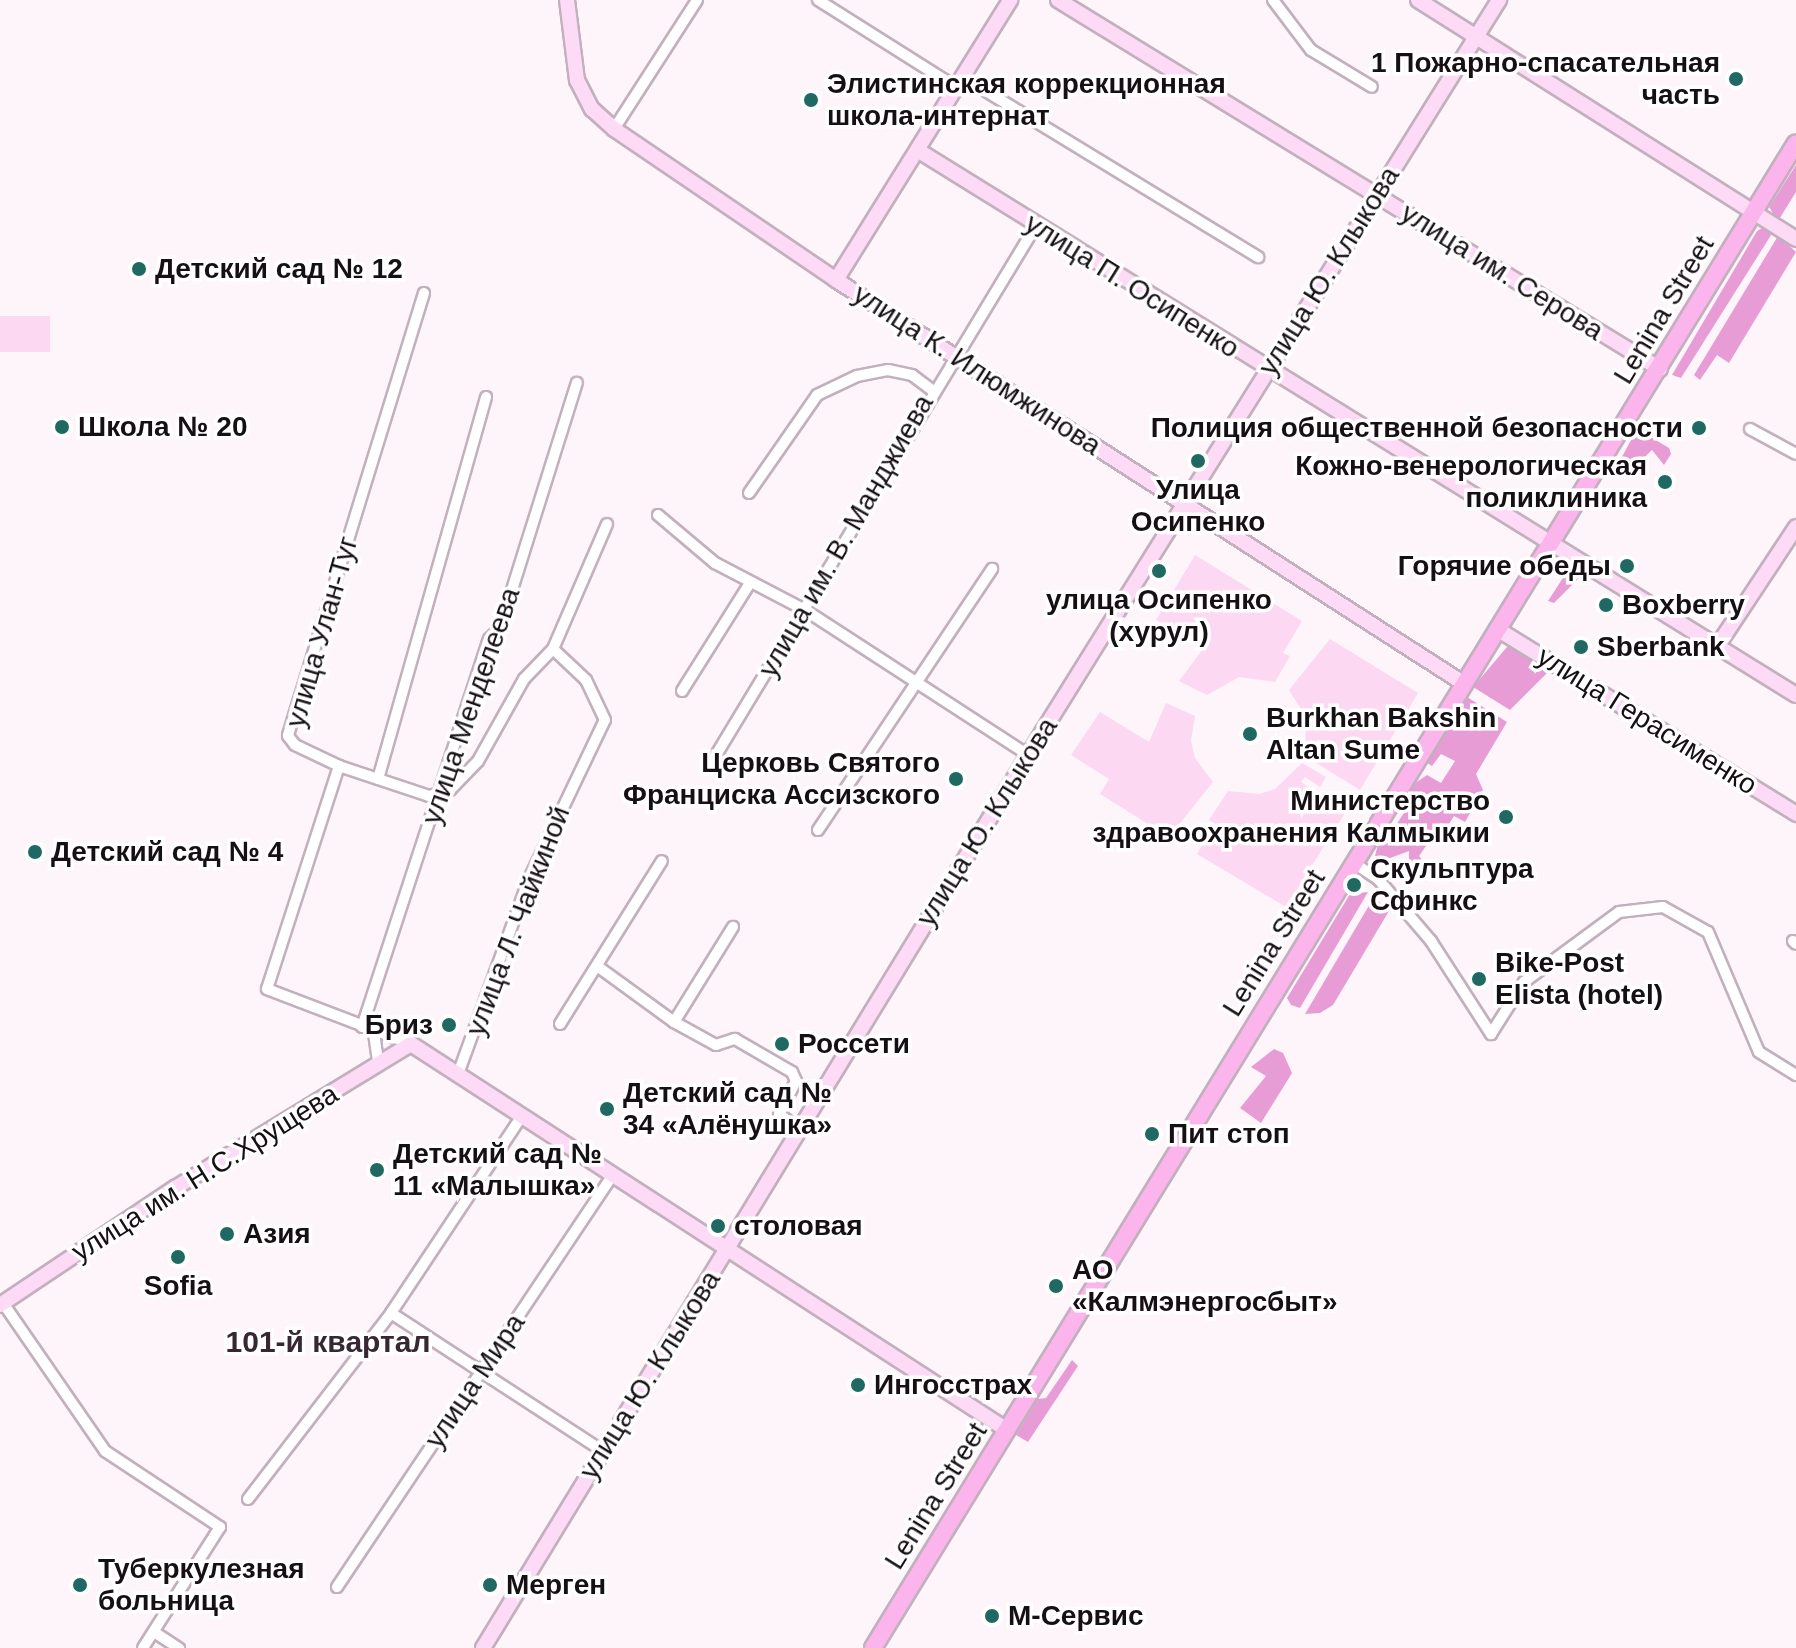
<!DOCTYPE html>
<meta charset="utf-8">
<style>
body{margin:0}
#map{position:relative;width:1796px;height:1648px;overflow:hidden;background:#fef5fb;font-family:Helvetica,sans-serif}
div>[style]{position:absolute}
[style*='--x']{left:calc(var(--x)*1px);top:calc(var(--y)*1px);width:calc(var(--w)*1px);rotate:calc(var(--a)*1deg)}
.green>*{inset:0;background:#fcd8f2}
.forest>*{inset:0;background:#e79cd5}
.roads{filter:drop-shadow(2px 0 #c3b0bd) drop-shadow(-2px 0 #c3b0bd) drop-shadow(0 2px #c3b0bd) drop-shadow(0 -2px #c3b0bd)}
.street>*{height:10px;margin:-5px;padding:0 5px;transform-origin:5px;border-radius:5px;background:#fff}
.secondary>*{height:14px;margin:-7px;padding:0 7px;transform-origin:7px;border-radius:7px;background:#fddaf6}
.primary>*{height:16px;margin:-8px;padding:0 8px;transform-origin:8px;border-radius:8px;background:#fbb5ec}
.dots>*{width:22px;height:22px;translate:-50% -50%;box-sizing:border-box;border:4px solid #fff;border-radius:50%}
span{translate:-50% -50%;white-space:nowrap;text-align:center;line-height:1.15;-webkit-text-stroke:7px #fff;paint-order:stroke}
.poi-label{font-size:28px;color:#160f14;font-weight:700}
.right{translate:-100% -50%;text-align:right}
.left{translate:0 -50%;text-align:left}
.street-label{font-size:28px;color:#160f14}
.neighbourhood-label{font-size:30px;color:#362732;font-weight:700}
</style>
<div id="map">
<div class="green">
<i style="clip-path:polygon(0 316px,50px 316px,50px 352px,0 352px)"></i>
<i style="clip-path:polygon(1195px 555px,1302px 621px,1283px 653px,1290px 656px,1275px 682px,1239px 677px,1207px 695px,1179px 681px,1203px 649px,1156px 620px)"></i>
<i style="clip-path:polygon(1330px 639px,1418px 693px,1360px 790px,1305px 756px,1306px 717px,1289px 690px)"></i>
<i style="clip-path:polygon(1166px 703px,1195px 716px,1191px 741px,1195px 758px,1213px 782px,1169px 837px,1100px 794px,1109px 779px,1071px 755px,1100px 712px,1149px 742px)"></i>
<i style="clip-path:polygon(1302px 763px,1326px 777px,1320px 787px,1305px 777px,1301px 782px,1345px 813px,1286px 907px,1197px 854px,1216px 824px,1209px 820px,1228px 791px,1259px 794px,1275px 789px)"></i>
</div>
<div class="forest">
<i style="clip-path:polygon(1796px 165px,1796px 192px,1778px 221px,1769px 207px)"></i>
<i style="clip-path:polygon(1764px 227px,1773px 232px,1681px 378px,1672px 375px,1757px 231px)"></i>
<i style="clip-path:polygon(1778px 236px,1796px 252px,1729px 363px,1717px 355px,1700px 380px,1694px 375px)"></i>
<i style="clip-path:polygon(1637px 429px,1669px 448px,1671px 454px,1664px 465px,1652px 450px,1628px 473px,1617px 466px)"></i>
<i style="clip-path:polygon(1568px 570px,1581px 576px,1554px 603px,1548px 601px)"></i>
<i style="clip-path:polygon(1507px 647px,1521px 650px,1551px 669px,1510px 710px,1473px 687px)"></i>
<i style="clip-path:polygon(1467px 697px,1507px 722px,1476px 774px,1483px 790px,1465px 822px,1454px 816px,1440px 839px,1433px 836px,1419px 856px,1427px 866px,1409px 879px,1409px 851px,1382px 861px,1375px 856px,1379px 840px,1387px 839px,1411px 802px,1407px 794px,1415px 783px,1427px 775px,1441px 783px,1455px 761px,1441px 754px,1432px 766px,1427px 763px)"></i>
<i style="clip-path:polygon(1368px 892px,1300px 1008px,1291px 1005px,1287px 998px,1350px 894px)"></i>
<i style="clip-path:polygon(1374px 897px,1389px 911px,1333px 1005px,1320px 1013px,1305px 1014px)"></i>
<i style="clip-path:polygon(1274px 1049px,1283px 1053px,1292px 1073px,1261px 1123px,1240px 1108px,1266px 1076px,1251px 1067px)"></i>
<i style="clip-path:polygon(1072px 1360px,1078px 1366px,1028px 1442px,1016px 1435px,1038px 1399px,1046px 1398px)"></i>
</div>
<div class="roads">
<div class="street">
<i style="--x:818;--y:0;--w:165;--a:32.3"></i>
<i style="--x:1273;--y:0;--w:63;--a:52.8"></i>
<i style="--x:1311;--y:50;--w:71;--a:31.2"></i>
<i style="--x:963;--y:77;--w:346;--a:31.4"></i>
<i style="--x:614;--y:129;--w:153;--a:-57.2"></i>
<i style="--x:424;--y:293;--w:463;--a:107.1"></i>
<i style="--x:288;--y:736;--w:11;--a:52"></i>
<i style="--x:295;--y:745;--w:49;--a:25.5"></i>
<i style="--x:339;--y:766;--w:95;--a:18.4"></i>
<i style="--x:429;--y:796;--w:22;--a:-16"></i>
<i style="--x:450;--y:790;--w:40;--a:-46"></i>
<i style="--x:478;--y:761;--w:94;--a:-60.7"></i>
<i style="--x:524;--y:679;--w:42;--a:-46"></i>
<i style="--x:553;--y:649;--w:136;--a:-66.6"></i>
<i style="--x:1750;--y:429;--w:52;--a:28.5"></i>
<i style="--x:749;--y:493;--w:119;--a:-55.2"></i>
<i style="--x:817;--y:395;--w:44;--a:-25.4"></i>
<i style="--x:857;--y:376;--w:32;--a:-11"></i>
<i style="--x:888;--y:370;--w:25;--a:12"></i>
<i style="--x:912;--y:375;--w:25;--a:37"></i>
<i style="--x:658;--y:515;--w:75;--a:40.1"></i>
<i style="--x:715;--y:563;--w:102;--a:27.6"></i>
<i style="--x:805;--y:610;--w:266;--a:33"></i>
<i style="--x:682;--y:691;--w:128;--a:-57.8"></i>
<i style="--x:710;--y:765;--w:629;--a:-58.86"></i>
<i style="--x:339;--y:766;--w:234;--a:107.9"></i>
<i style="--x:267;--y:989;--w:154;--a:20.9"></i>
<i style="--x:378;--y:779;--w:397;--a:-74.2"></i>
<i style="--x:818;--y:830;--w:314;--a:-56.3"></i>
<i style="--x:1354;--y:863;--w:29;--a:34"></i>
<i style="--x:1378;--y:879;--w:82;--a:49.5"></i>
<i style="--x:1431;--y:941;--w:111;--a:57.2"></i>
<i style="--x:1491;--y:1034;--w:62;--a:-57.6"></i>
<i style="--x:1524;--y:982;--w:118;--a:-36.4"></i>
<i style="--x:1619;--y:912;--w:44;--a:-6.5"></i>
<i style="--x:1663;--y:907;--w:51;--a:29.1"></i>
<i style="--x:1708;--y:932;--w:130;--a:67"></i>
<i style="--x:1759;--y:1052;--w:44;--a:31.9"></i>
<i style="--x:1793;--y:941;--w:4;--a:45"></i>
<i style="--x:597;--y:966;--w:95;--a:36"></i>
<i style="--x:674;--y:1022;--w:48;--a:28.7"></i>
<i style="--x:716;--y:1045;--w:20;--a:-18"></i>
<i style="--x:735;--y:1039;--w:66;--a:30.1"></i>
<i style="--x:792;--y:1072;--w:10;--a:66"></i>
<i style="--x:796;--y:1081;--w:37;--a:117"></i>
<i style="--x:779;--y:1114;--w:26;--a:37"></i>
<i style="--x:674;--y:1022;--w:112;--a:-58.2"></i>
<i style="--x:560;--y:1024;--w:192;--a:-58"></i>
<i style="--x:362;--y:1027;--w:408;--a:-71.9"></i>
<i style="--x:489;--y:639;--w:16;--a:-45"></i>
<i style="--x:500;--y:628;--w:257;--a:-72.6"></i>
<i style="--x:374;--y:1033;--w:29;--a:82"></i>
<i style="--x:458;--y:1074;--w:208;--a:-70"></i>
<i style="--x:529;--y:879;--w:176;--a:-64.5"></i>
<i style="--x:605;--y:720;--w:44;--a:-115.4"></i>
<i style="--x:586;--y:680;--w:45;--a:-136.8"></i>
<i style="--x:3;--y:1303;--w:180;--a:55.4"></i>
<i style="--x:105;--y:1451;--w:138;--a:33.5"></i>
<i style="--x:220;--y:1527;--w:143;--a:122.5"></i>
<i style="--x:391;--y:1313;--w:253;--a:33.1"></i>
<i style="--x:248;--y:1499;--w:235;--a:-52.4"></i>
<i style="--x:391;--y:1313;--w:237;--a:-56.4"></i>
<i style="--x:337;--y:1587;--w:496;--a:-56.2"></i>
<i style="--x:154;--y:1632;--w:30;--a:33"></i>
</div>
<div class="secondary">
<i style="--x:567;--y:0;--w:81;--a:82.9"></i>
<i style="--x:577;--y:80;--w:33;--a:63"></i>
<i style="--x:592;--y:109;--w:30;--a:42"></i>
<i style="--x:614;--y:129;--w:268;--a:34.2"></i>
<i style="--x:836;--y:280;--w:745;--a:32.73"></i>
<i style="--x:1058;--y:0;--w:706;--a:31.51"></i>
<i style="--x:1418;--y:0;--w:447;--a:32.3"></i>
<i style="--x:919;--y:151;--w:1032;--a:31.81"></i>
<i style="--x:836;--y:280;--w:330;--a:-58.1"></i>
<i style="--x:1497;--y:629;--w:352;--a:31.7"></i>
<i style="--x:1716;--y:648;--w:145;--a:-56.5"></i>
<i style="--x:0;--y:1305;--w:211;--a:-33.8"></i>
<i style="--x:175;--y:1188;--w:276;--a:-31.4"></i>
<i style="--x:411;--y:1044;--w:710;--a:32.93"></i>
<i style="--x:483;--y:1648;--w:1074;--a:-58.59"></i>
<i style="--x:1043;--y:731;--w:862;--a:-58.04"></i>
</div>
<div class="primary">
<i style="--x:873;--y:1648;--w:1765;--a:-58.48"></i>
</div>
</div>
<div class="dots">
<i style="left:1736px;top:79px;background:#206962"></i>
<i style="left:811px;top:100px;background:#206962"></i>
<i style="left:139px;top:269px;background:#206962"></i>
<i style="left:62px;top:427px;background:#206962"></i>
<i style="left:1699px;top:428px;background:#206962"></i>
<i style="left:1198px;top:461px;background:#206962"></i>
<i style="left:1665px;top:482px;background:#206962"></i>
<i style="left:1627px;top:566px;background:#206962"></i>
<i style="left:1159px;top:571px;background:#206962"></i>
<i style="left:1606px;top:605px;background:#206962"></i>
<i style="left:1581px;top:647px;background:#206962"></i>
<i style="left:1250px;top:734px;background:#206962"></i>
<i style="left:956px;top:779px;background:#206962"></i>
<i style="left:1506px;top:817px;background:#206962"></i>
<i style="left:35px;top:852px;background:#206962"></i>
<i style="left:1354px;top:885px;background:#206962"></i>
<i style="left:1479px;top:979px;background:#206962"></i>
<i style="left:449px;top:1025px;background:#206962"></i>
<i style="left:782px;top:1044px;background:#206962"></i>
<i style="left:607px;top:1109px;background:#206962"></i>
<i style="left:1152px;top:1134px;background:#206962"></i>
<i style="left:377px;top:1170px;background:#206962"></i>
<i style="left:718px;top:1226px;background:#206962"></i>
<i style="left:227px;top:1234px;background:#206962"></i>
<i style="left:178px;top:1257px;background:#206962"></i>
<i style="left:1056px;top:1286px;background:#206962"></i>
<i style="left:858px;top:1385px;background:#206962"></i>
<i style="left:80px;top:1585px;background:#206962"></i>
<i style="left:490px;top:1585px;background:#206962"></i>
<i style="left:992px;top:1616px;background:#206962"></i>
</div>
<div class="poi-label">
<span class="right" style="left:1720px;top:79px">1 Пожарно-спасательная<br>часть</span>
<span class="left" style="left:827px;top:100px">Элистинская коррекционная<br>школа-интернат</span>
<span class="left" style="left:155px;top:269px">Детский сад № 12</span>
<span class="left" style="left:78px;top:427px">Школа № 20</span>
<span class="right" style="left:1683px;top:428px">Полиция общественной безопасности</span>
<span class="right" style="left:1647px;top:482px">Кожно-венерологическая<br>поликлиника</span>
<span style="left:1198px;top:506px">Улица<br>Осипенко</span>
<span class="right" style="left:1611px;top:566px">Горячие обеды</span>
<span style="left:1159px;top:616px">улица Осипенко<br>(хурул)</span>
<span class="left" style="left:1622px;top:605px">Boxberry</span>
<span class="left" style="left:1597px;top:647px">Sberbank</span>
<span class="left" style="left:1266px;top:734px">Burkhan Bakshin<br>Altan Sume</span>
<span class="right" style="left:940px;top:779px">Церковь Святого<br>Франциска Ассизского</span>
<span class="right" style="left:1490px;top:817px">Министерство<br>здравоохранения Калмыкии</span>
<span class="left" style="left:51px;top:852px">Детский сад № 4</span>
<span class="left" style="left:1370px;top:885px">Скульптура<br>Сфинкс</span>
<span class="left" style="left:1495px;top:979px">Bike-Post<br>Elista (hotel)</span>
<span class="right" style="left:433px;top:1025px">Бриз</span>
<span class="left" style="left:798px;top:1044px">Россети</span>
<span class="left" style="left:623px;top:1109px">Детский сад №<br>34 «Алёнушка»</span>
<span class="left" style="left:1168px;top:1134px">Пит стоп</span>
<span class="left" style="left:393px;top:1170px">Детский сад №<br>11 «Малышка»</span>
<span class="left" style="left:734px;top:1226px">столовая</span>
<span class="left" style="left:243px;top:1234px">Азия</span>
<span class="left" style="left:1072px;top:1286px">АО<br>«Калмэнергосбыт»</span>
<span style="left:178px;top:1286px">Sofia</span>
<span class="left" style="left:874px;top:1385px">Ингосстрах</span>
<span class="left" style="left:98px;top:1585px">Туберкулезная<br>больница</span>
<span class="left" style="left:506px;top:1585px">Мерген</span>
<span class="left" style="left:1008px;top:1616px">М-Сервис</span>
</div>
<div class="street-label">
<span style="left:1329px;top:271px;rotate:-58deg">улица Ю. Клыкова</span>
<span style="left:1502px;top:272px;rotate:32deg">улица им. Серова</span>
<span style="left:1132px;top:286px;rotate:32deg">улица П. Осипенко</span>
<span style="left:1664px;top:310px;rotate:-59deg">Lenina Street</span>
<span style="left:977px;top:370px;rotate:33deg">улица К. Илюмжинова</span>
<span style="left:846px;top:536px;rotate:-60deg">улица им. В. Манджиева</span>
<span style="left:322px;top:632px;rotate:-74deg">улица Улан-Туг</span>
<span style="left:471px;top:706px;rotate:-71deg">улица Менделеева</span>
<span style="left:1647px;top:721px;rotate:32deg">улица Герасименко</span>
<span style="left:987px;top:822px;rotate:-58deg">улица Ю. Клыкова</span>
<span style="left:518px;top:921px;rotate:-69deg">улица Л. Чайкиной</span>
<span style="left:1274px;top:943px;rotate:-58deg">Lenina Street</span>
<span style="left:205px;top:1173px;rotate:-32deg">улица им. Н.С.Хрущева</span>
<span style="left:650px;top:1375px;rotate:-58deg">улица Ю. Клыкова</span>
<span style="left:475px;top:1381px;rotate:-56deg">улица Мира</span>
<span style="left:936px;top:1496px;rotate:-58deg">Lenina Street</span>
</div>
<div class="neighbourhood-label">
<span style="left:328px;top:1342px">101-й квартал</span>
</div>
</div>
